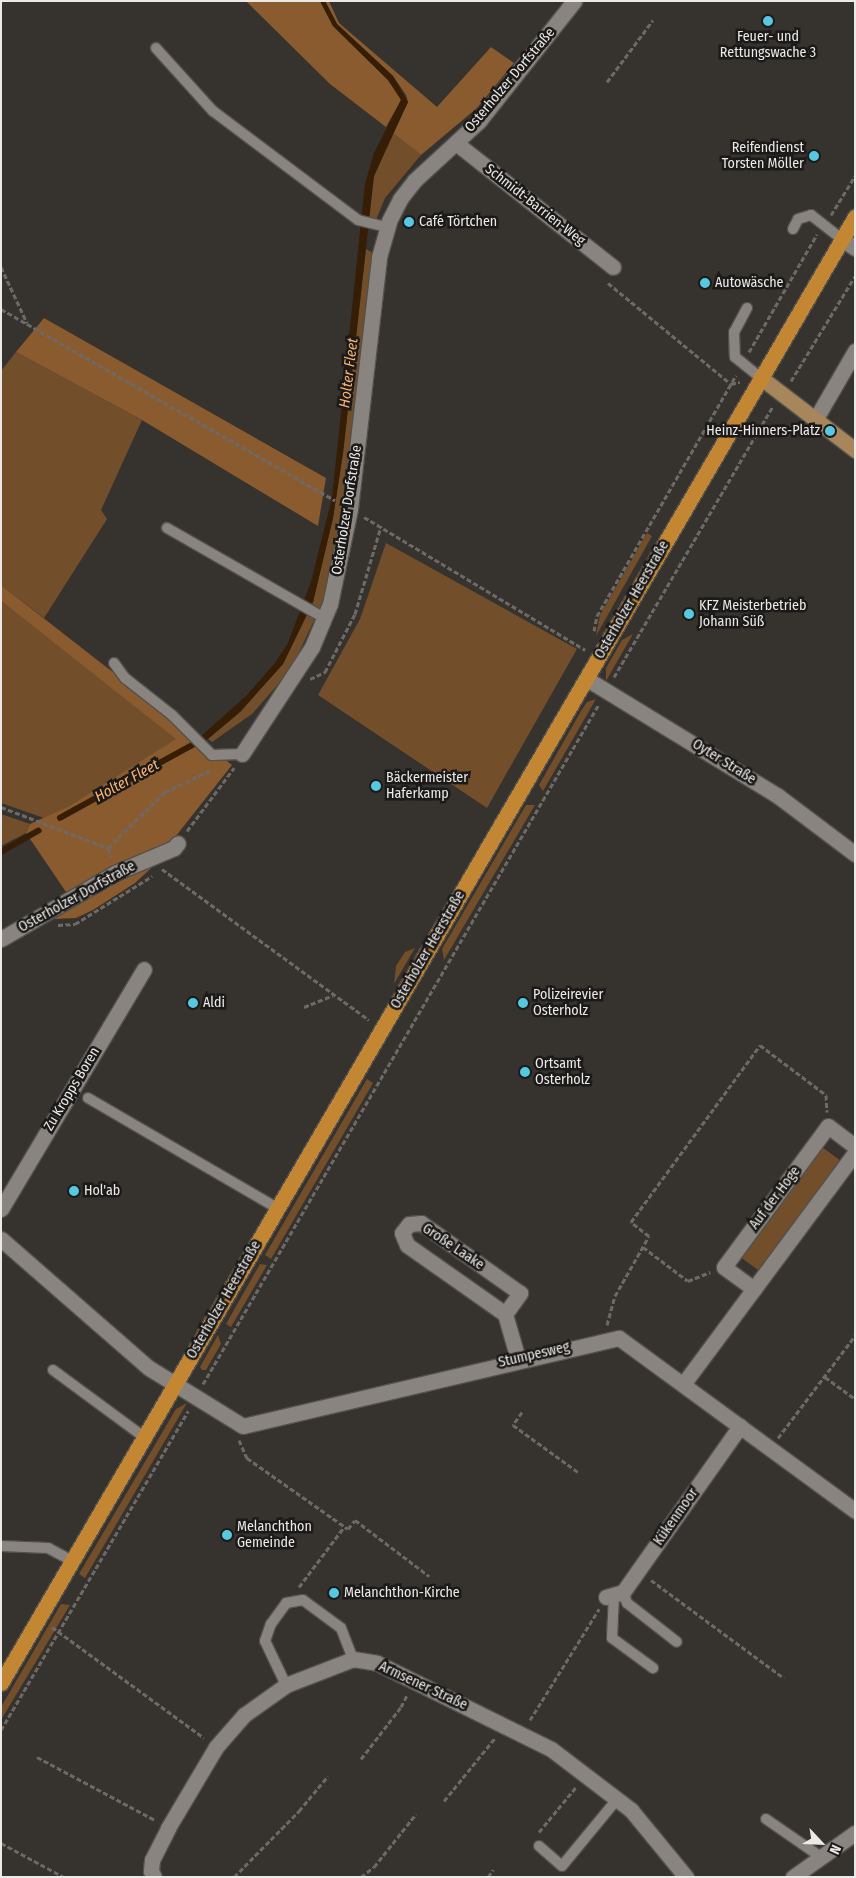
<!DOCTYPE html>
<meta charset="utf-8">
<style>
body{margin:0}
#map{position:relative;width:856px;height:1878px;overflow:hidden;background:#36322e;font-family:"Fira Sans Condensed",sans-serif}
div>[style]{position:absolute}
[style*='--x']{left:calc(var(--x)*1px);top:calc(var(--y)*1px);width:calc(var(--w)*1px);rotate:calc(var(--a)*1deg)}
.green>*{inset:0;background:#724e2b}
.forest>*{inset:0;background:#895b2f}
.water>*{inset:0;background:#351d06}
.stream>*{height:5.5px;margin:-2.75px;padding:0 2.75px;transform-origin:2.75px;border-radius:2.75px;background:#351d06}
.path>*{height:3px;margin-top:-1.5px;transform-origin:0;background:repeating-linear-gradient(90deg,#6d6966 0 5px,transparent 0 7.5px)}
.roads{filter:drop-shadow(1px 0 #53504d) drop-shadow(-1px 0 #53504d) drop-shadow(0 1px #53504d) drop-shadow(0 -1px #53504d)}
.lane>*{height:10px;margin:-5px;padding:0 5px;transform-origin:5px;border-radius:5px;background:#898480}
.street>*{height:15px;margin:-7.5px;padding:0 7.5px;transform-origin:7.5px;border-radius:7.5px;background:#898480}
.secondary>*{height:15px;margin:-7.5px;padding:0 7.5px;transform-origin:7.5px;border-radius:7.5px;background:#a6865a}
.primary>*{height:15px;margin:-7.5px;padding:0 7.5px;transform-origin:7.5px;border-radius:7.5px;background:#c38733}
.dots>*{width:14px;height:14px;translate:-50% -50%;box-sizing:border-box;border:2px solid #1c1a18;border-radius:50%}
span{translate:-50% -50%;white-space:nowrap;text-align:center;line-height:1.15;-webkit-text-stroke:5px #1c1a18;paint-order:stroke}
.poi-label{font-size:14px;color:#eceae8}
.right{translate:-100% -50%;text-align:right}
.left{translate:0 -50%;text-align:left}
.street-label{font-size:14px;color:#eceae8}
.water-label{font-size:15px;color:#fab473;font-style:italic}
.frame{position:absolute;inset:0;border:2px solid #eceae8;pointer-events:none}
.north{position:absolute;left:796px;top:1818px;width:50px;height:50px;-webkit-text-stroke:4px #1c1a18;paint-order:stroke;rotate:115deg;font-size:14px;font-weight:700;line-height:20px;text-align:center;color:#eceae8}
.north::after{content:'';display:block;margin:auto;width:18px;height:22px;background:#eceae8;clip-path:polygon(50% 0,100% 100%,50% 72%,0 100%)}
</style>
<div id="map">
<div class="green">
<i style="clip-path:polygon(393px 133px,421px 155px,385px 198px,376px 220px,368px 217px,374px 176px)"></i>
<i style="clip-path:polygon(366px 249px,373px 253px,346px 491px,324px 599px,293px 665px,274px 689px,252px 714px,212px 742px,208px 739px,240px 712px,283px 664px,313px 602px,333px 518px,343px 453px)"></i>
<i style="clip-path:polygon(16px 352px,142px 420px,101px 510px,107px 519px,44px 618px,1px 585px,1px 371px)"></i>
<i style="clip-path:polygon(647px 533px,652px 536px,596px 636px,600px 615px)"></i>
<i style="clip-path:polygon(386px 543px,577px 649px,487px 808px,318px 695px,360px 619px)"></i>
<i style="clip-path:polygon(1px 601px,177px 739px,69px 806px,44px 818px,1px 803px)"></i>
<i style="clip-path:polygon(633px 634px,606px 681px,606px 668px,622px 640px)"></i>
<i style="clip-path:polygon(596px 699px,543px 791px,539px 785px,581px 711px,587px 702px)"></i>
<i style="clip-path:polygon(526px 805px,535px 805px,444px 960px,442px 949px)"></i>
<i style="clip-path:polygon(1px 814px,30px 824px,26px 833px,1px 846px)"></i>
<i style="clip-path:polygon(415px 948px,394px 984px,396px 966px,405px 952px)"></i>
<i style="clip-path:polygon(367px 1079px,373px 1083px,271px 1259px,265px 1255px)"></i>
<i style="clip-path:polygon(822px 1147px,841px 1161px,758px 1270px,739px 1256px)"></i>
<i style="clip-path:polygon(260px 1264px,267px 1265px,231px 1327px,226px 1324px)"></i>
<i style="clip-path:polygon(218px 1335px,221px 1344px,206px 1370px,202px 1370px,200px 1367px)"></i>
<i style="clip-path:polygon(187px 1403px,85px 1578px,79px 1574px,176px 1409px)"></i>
<i style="clip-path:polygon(61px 1604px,70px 1605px,1px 1720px,1px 1707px)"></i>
</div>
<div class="forest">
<i style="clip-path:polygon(246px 1px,320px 1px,333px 26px,388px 80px,399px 95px,401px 100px,386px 127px,330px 84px)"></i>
<i style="clip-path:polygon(325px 1px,329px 1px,339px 23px,437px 107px,491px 47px,514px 63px,477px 108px,421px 155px,393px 133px,408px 102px,406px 95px,393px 76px,337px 24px)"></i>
<i style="clip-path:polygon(44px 318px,326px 478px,318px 526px,142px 420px,16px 352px)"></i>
<i style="clip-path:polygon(1px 585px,232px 765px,172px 841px,66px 892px,26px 833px,30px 824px,69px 806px,176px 739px,1px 601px)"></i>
<i style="clip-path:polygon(156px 859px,160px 860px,135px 883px,93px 910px,76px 918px,54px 919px,53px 916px)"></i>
</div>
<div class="water">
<i style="clip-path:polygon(320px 1px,325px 1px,337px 24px,393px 76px,408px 102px,374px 176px,343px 453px,333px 518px,313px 602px,283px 664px,240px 712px,203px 743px,198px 739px,247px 695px,275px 663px,288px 643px,311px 582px,332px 498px,365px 184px,374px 153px,401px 100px,388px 80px,333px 26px)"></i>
</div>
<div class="stream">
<i style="--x:60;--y:818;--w:153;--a:-28.9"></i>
<i style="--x:1;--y:852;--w:43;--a:-29.6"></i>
</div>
<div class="path">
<i style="--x:607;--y:82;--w:77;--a:-53.4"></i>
<i style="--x:831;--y:215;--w:46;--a:-58.4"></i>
<i style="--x:1;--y:267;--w:62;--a:65.1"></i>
<i style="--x:608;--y:283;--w:159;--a:39.4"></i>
<i style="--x:731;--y:384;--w:9;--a:-13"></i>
<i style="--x:1;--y:309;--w:385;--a:29.8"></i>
<i style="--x:749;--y:352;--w:136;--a:-60"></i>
<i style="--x:791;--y:381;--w:123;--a:-58.6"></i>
<i style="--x:364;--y:517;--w:258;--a:31"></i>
<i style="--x:594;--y:631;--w:15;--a:-79"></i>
<i style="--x:597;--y:616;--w:278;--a:-60"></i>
<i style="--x:614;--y:677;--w:314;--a:-59.6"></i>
<i style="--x:310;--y:679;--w:17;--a:-25"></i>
<i style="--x:325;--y:672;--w:65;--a:-62.7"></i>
<i style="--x:355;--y:614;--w:92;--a:-73.5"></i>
<i style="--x:1;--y:807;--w:115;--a:21"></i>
<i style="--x:108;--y:848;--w:9;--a:72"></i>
<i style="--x:187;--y:831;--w:79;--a:-53.3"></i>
<i style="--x:108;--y:848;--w:80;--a:-44.5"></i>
<i style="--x:165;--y:792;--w:53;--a:-25.6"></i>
<i style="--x:162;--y:869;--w:256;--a:36.1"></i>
<i style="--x:58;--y:925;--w:17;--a:-3"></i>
<i style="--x:75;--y:924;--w:91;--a:-31.9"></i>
<i style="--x:304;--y:1007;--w:31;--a:-22"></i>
<i style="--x:643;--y:1247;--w:56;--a:37.1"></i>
<i style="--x:688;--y:1281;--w:24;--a:-22"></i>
<i style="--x:607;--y:1325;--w:30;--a:-75"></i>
<i style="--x:615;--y:1296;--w:69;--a:-60.5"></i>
<i style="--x:649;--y:1236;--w:23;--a:-142"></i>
<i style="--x:631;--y:1222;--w:219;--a:-53.9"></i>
<i style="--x:760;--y:1045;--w:83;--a:37.1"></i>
<i style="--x:826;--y:1095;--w:17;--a:87"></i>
<i style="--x:825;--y:1377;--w:37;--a:36"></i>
<i style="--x:203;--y:1384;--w:787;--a:-59.79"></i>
<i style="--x:522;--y:1412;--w:16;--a:125"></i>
<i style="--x:513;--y:1425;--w:80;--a:35.9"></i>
<i style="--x:778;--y:1438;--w:128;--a:-53"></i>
<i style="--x:239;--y:1440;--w:20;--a:66"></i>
<i style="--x:247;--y:1458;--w:123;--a:35.1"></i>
<i style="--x:348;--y:1529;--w:11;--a:-52"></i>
<i style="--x:355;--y:1520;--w:93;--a:37.1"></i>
<i style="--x:651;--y:1580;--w:165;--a:36.4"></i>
<i style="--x:299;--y:1587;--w:75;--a:-53.1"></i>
<i style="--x:52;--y:1627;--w:188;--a:36.1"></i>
<i style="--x:530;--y:1720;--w:131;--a:-58.1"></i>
<i style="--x:1;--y:1730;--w:370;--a:-59.6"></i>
<i style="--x:37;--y:1757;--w:134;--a:28.1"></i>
<i style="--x:361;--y:1759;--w:66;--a:-52.4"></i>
<i style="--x:401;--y:1707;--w:13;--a:-63"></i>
<i style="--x:444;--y:1801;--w:81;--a:-51"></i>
<i style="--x:539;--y:1832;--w:58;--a:-50.6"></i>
<i style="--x:1;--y:1843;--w:72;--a:28.4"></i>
<i style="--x:234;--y:1877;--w:93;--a:-45.4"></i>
<i style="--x:299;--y:1811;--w:45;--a:-50.4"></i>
<i style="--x:361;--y:1877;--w:16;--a:-38"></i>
<i style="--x:374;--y:1867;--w:68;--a:-51.6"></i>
<i style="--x:488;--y:1877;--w:9;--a:-54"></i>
</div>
<div class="roads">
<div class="lane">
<i style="--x:156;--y:48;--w:85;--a:47.9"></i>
<i style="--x:213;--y:111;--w:181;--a:36.9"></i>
<i style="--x:358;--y:220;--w:30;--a:14"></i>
<i style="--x:793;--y:229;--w:11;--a:-63"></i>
<i style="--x:798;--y:219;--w:14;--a:-17"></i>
<i style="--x:811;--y:215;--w:39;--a:38"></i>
<i style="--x:747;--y:308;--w:27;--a:118"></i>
<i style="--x:734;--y:332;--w:25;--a:88"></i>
<i style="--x:735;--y:357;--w:32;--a:39"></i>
<i style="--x:167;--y:528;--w:181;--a:29.8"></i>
<i style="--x:114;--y:663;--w:19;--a:54"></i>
<i style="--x:125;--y:678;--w:60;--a:38.2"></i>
<i style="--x:172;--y:715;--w:57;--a:45"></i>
<i style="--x:212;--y:755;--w:30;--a:-2"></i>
<i style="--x:88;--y:1098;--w:219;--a:30.2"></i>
<i style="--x:53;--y:1370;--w:113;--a:36.4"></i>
<i style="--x:1;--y:1546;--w:47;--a:2.4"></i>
<i style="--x:48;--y:1548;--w:27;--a:28"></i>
<i style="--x:623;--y:1592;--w:12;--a:70"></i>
<i style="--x:627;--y:1603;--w:63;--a:38"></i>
<i style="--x:614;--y:1595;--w:43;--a:92.7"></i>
<i style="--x:612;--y:1638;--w:51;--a:36.2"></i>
<i style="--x:286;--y:1685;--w:49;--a:-115.5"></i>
<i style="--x:265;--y:1641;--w:18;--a:-71"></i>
<i style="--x:271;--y:1624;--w:26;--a:-54"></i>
<i style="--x:286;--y:1603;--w:17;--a:-10"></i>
<i style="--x:303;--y:1600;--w:47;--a:36.4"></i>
<i style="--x:341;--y:1628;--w:33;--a:69"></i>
<i style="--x:766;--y:1819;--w:67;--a:34.6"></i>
<i style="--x:539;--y:1846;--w:30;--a:41"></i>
<i style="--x:562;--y:1866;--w:88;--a:-50.5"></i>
</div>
<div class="street">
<i style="--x:456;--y:143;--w:200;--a:38.3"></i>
<i style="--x:842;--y:239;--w:16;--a:35"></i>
<i style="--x:815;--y:420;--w:80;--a:-59.9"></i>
<i style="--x:587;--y:679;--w:224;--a:31.5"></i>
<i style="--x:778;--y:796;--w:96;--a:37"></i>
<i style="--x:242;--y:754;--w:128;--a:-56.8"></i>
<i style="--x:312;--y:647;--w:47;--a:-67.3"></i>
<i style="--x:330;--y:604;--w:97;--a:-78.1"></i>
<i style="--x:350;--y:509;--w:254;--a:-83.4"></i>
<i style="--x:379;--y:257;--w:37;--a:-74"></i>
<i style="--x:389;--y:221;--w:25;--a:-63"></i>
<i style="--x:400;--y:199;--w:24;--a:-52"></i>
<i style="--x:415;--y:180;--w:87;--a:-42.7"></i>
<i style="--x:479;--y:121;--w:153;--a:-51.6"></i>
<i style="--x:1;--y:939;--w:132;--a:-30.1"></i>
<i style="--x:115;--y:873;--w:64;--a:-23"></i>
<i style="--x:174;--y:848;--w:6;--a:-51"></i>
<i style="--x:1;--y:1209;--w:279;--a:-59.2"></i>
<i style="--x:1;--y:1239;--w:196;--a:41.1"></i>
<i style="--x:149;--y:1368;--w:110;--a:31.7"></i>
<i style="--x:243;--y:1426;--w:386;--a:-13.2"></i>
<i style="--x:619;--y:1338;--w:293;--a:36.2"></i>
<i style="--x:754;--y:1289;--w:37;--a:-144"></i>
<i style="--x:724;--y:1267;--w:175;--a:-53.6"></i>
<i style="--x:828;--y:1126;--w:34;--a:37"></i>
<i style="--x:505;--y:1314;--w:26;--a:-54"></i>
<i style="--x:520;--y:1293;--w:121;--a:-144.7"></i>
<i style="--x:421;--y:1223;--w:12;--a:175"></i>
<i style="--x:409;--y:1224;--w:11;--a:128"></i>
<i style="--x:402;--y:1233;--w:13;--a:67"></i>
<i style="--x:407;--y:1245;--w:120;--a:35.1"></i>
<i style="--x:505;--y:1314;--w:47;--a:73.9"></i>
<i style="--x:684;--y:1383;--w:287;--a:-53.4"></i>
<i style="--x:606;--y:1597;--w:18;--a:-16"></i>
<i style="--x:623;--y:1592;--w:203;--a:-54.8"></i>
<i style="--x:154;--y:1877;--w:7;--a:-117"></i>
<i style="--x:151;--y:1871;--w:11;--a:-85"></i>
<i style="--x:152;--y:1860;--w:36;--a:-63"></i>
<i style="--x:168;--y:1828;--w:94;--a:-59.3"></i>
<i style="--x:216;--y:1747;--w:43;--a:-48.8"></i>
<i style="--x:244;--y:1715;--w:52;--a:-35.5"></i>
<i style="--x:286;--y:1685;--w:72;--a:-21.2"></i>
<i style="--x:353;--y:1659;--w:24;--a:9"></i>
<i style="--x:377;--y:1663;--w:194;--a:26.3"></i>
<i style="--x:551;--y:1749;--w:101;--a:37.3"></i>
<i style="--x:631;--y:1810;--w:87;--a:50.6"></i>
<i style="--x:793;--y:1877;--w:76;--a:-35.4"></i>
</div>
<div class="secondary">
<i style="--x:760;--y:377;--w:120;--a:37.5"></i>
</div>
<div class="primary">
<i style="--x:1;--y:1683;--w:1697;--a:-59.78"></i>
</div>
</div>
<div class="dots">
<i style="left:768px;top:21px;background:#56c9e0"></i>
<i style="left:814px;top:156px;background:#56c9e0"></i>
<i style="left:409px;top:222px;background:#56c9e0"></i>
<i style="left:705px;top:283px;background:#56c9e0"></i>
<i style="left:830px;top:431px;background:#56c9e0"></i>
<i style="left:689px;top:614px;background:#56c9e0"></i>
<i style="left:376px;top:786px;background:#56c9e0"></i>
<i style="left:193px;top:1003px;background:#56c9e0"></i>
<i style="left:523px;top:1003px;background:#56c9e0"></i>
<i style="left:525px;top:1072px;background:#56c9e0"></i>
<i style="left:74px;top:1191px;background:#56c9e0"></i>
<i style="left:227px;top:1535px;background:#56c9e0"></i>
<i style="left:334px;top:1593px;background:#56c9e0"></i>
</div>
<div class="poi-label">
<span style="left:768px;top:45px">Feuer- und<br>Rettungswache 3</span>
<span class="right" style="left:804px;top:156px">Reifendienst<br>Torsten Möller</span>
<span class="left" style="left:419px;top:222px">Café Törtchen</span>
<span class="left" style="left:715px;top:283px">Autowäsche</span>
<span class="right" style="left:820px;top:431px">Heinz-Hinners-Platz</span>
<span class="left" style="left:699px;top:614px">KFZ Meisterbetrieb<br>Johann Süß</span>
<span class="left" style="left:386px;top:786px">Bäckermeister<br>Haferkamp</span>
<span class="left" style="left:533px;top:1003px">Polizeirevier<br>Osterholz</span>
<span class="left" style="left:203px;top:1003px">Aldi</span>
<span class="left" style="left:535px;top:1072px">Ortsamt<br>Osterholz</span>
<span class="left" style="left:84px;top:1191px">Hol'ab</span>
<span class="left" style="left:237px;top:1535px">Melanchthon<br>Gemeinde</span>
<span class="left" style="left:344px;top:1593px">Melanchthon-Kirche</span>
</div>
<div class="street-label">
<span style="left:510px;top:80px;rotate:-50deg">Osterholzer Dorfstraße</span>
<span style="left:535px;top:205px;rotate:38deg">Schmidt-Barrien-Weg</span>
<span style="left:347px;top:510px;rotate:-81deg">Osterholzer Dorfstraße</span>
<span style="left:632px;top:600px;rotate:-60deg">Osterholzer Heerstraße</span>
<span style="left:724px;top:762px;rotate:32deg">Oyter Straße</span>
<span style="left:77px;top:897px;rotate:-29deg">Osterholzer Dorfstraße</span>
<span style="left:428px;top:950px;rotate:-60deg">Osterholzer Heerstraße</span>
<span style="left:72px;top:1089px;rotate:-59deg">Zu Kropps Boren</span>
<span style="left:775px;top:1198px;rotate:-53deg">Auf der Hoge</span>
<span style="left:453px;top:1247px;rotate:34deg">Große Laake</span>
<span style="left:224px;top:1300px;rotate:-60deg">Osterholzer Heerstraße</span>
<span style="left:534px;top:1355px;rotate:-13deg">Stumpesweg</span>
<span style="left:676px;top:1517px;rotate:-55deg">Kükenmoor</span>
<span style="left:423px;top:1686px;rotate:25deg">Armsener Straße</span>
</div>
<div class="water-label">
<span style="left:349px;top:373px;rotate:-83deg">Holter Fleet</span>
<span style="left:127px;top:781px;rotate:-29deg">Holter Fleet</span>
</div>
<div class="frame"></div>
<div class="north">N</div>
</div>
